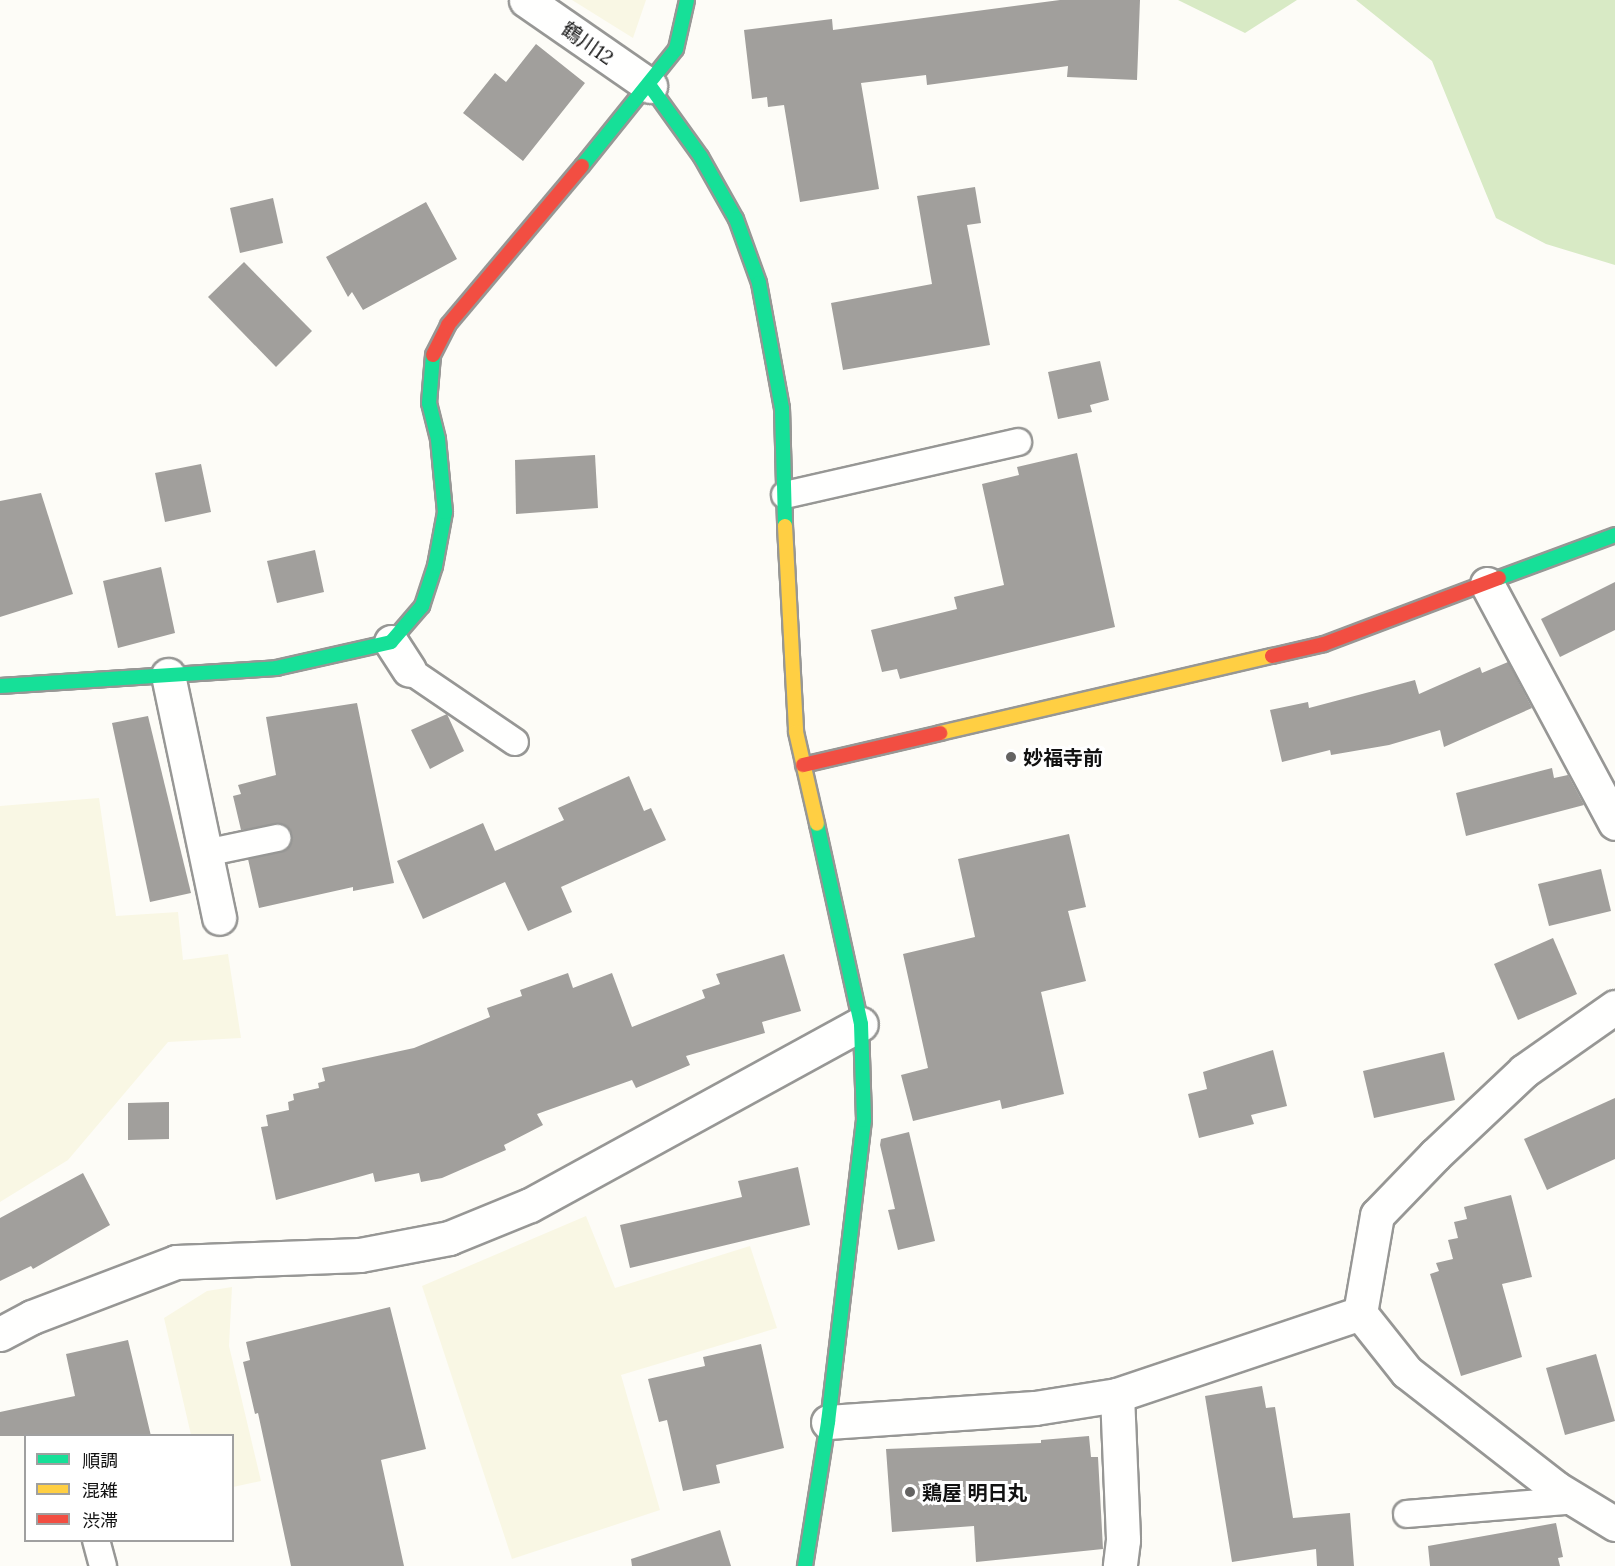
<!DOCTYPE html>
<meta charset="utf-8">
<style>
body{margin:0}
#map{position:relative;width:1615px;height:1566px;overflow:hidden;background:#fdfcf7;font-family:Lora,"Noto Sans JP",serif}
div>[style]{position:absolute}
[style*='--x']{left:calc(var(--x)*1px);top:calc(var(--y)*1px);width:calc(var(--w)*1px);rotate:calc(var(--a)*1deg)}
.farmland>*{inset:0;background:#f9f7e4}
.forest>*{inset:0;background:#d8eac5}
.building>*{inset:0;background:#a19f9c}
.roads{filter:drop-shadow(2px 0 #979795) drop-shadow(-2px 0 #979795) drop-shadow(0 2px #979795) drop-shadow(0 -2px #979795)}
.lane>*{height:26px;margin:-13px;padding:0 13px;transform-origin:13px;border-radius:13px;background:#fffffe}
.street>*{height:33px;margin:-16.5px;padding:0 16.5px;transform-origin:16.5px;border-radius:16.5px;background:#fffffe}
.fast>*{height:14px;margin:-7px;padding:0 7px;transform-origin:7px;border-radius:7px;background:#16e098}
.slow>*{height:14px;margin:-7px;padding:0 7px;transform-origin:7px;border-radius:7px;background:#ffcf43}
.jam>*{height:14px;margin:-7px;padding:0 7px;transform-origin:7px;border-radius:7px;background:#f24e42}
.dots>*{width:16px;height:16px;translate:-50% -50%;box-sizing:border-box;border:3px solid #fff;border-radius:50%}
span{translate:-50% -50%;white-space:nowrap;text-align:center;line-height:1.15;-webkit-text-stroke:6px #fff;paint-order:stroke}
.street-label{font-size:20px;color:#111}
.poi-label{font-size:20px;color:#111;font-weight:700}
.left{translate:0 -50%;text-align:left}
.legend{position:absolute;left:24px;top:1434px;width:210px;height:108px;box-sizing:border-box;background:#fff;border:2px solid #a0a0a0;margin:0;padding:8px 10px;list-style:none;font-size:18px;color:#111}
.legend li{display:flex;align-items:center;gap:12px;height:30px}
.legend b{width:30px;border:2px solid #a0a0a0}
</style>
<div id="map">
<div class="farmland">
<i style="clip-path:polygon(572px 0,646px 0,633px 38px)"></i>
<i style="clip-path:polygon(99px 798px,116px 916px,178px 912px,183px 960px,228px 954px,241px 1038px,168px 1042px,68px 1160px,0 1202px,0 806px)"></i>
<i style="clip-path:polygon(586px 1216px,615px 1288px,750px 1246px,777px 1328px,621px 1375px,660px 1510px,512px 1559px,422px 1286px)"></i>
<i style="clip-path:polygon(232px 1287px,229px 1346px,261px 1481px,233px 1487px,232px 1436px,191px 1435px,164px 1318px,207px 1291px)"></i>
</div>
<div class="forest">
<i style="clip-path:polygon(1178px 0,1297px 0,1245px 33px)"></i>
<i style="clip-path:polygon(1356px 0,1615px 0,1615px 265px,1546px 244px,1496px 218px,1432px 61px)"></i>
</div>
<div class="building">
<i style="clip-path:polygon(1060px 0,1140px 0,1137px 80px,1067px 77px,1068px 66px,927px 85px,926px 75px,861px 83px,879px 189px,800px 202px,784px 105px,768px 107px,767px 97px,752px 99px,744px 30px,832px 19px,833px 30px)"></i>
<i style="clip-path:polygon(536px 44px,585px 83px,523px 161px,463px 113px,495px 73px,506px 82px)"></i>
<i style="clip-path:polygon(975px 187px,981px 223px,967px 225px,990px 345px,843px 370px,831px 303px,932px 284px,917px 196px)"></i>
<i style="clip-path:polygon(273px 198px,283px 243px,240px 253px,230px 208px)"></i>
<i style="clip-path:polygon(426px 202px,457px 259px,363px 310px,352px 292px,348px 297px,326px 257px)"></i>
<i style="clip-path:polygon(244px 262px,312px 331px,276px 367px,208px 297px)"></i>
<i style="clip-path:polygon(1100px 361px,1109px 400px,1090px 405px,1092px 412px,1058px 419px,1048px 372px)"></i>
<i style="clip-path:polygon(1077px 453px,1115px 627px,900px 679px,897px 669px,882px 672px,871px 630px,957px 609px,954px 597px,1004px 585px,982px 484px,1019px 475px,1017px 467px)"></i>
<i style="clip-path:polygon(595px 455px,598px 508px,516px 514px,515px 460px)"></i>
<i style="clip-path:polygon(201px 464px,211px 512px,165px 522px,155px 473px)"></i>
<i style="clip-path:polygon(41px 493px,73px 594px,0 617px,0 501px)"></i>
<i style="clip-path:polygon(315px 550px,324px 592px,277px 603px,267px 561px)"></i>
<i style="clip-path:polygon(161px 567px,175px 633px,118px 648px,103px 581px)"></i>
<i style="clip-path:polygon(1615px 582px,1615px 630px,1560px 657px,1541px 619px)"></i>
<i style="clip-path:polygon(1508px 662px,1532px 708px,1444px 747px,1440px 730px,1389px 745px,1331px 755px,1330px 750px,1282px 762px,1270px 710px,1308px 702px,1309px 708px,1415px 680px,1419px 694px,1480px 667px,1482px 673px)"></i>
<i style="clip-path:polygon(357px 703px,394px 883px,353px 891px,353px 887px,259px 908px,248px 859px,286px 850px,291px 834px,281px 824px,241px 830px,233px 796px,241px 794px,238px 785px,276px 775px,266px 717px)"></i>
<i style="clip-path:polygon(447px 714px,464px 751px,430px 769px,411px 730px)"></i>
<i style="clip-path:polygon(148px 716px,191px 893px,150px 902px,112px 723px)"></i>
<i style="clip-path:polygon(1552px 768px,1554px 778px,1568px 775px,1584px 805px,1466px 836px,1456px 793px)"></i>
<i style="clip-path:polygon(629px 776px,644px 811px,651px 808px,666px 840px,561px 887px,572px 912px,528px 931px,505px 882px,423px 919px,397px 861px,483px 823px,495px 851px,564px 820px,558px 808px)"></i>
<i style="clip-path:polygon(1069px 834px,1086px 907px,1068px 911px,1086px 981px,1041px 992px,1064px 1094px,1002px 1109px,1000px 1100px,913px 1121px,901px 1075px,928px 1068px,903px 954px,975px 937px,958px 859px)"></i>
<i style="clip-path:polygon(1601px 869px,1611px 911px,1549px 926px,1538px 884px)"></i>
<i style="clip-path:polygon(1553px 938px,1577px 994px,1518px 1020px,1494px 964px)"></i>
<i style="clip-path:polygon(784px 954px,801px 1011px,762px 1022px,765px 1033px,686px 1056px,690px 1065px,636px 1088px,632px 1080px,537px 1114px,543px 1125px,504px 1145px,506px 1150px,442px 1178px,421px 1182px,419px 1173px,375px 1182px,373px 1173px,276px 1200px,261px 1127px,268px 1126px,266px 1115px,289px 1110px,288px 1102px,294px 1100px,293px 1094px,319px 1088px,318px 1083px,325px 1081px,322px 1068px,414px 1048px,490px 1017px,487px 1008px,522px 996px,520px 990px,568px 973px,573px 988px,612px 973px,632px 1027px,705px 998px,702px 990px,720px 984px,716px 974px)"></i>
<i style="clip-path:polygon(1273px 1050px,1287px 1106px,1251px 1115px,1254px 1124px,1199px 1138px,1188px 1094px,1207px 1089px,1203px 1072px)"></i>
<i style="clip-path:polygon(1444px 1052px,1455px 1100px,1374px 1118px,1363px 1071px)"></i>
<i style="clip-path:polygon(1615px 1098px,1615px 1159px,1547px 1190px,1524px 1139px)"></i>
<i style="clip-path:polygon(169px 1102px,169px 1139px,128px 1140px,128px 1103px)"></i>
<i style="clip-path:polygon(909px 1132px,935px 1241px,898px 1250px,888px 1210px,895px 1209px,880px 1145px,881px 1139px)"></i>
<i style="clip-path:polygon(798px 1167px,810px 1225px,630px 1268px,620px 1225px,742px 1197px,738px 1181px)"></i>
<i style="clip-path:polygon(83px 1173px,110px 1225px,33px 1269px,31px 1266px,0 1281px,0 1218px)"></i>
<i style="clip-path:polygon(1511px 1195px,1532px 1277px,1502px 1284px,1522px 1357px,1461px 1376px,1430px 1274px,1439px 1271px,1436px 1263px,1453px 1259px,1448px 1240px,1458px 1238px,1454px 1222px,1467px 1219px,1464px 1207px)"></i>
<i style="clip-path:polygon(390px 1307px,426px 1449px,381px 1460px,404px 1566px,291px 1566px,258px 1413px,255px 1414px,243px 1362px,250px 1360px,246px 1342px)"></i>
<i style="clip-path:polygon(128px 1340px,151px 1436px,0 1436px,0 1412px,75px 1396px,66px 1354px)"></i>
<i style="clip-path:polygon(761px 1344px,784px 1448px,716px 1465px,720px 1483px,683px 1491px,667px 1420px,659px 1422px,648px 1379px,705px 1366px,703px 1357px)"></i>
<i style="clip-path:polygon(1596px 1354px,1615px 1421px,1565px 1435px,1546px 1368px)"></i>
<i style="clip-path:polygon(1262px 1386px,1266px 1408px,1275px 1407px,1293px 1518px,1350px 1513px,1354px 1566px,1317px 1566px,1316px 1549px,1232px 1562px,1205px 1396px)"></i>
<i style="clip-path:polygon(1089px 1436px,1091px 1457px,1098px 1457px,1103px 1549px,976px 1562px,974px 1526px,892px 1532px,886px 1449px,1041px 1443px,1041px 1440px)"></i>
<i style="clip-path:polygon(1556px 1523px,1563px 1557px,1558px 1558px,1560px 1566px,1430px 1566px,1428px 1546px)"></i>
<i style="clip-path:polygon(720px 1530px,731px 1566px,632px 1566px,631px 1559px)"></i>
</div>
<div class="roads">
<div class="lane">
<i style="--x:785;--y:495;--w:239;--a:-12.8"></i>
<i style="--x:409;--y:670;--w:128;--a:34.2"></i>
<i style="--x:205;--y:853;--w:74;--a:-11.8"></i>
<i style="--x:1407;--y:1514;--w:170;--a:-4.7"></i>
<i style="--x:96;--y:1540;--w:27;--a:75"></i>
</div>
<div class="street">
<i style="--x:526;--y:0;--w:151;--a:34.7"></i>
<i style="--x:1487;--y:584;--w:271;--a:61.8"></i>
<i style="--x:391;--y:642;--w:33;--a:57"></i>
<i style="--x:168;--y:675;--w:248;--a:78.1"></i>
<i style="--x:1615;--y:1007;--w:111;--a:144.9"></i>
<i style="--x:1524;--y:1071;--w:122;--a:136.7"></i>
<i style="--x:1435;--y:1155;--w:83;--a:134"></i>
<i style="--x:1377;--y:1215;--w:99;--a:99.8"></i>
<i style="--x:1360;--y:1313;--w:75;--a:51.5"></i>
<i style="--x:1407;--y:1372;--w:189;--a:37.9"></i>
<i style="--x:1556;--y:1488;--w:69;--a:31.4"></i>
<i style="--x:0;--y:1334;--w:36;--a:-28"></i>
<i style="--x:32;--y:1317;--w:154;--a:-20.9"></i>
<i style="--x:176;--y:1262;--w:184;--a:-2.2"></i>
<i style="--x:360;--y:1255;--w:91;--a:-10.8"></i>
<i style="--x:449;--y:1238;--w:87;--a:-22.2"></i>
<i style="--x:530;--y:1205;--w:377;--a:-28.7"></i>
<i style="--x:1117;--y:1395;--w:145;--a:87.6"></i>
<i style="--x:1123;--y:1540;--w:26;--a:97"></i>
<i style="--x:828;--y:1422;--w:207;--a:-3.9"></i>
<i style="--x:1035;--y:1408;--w:83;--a:-9"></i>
<i style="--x:1117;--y:1395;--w:256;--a:-18.6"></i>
</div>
<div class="fast">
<i style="--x:650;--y:86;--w:87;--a:54.3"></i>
<i style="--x:701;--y:157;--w:71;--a:60.6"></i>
<i style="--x:736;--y:219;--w:68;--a:70.2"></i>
<i style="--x:759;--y:283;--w:127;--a:79.6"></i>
<i style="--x:782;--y:408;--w:118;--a:88.5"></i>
<i style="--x:582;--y:166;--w:150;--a:-51.2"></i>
<i style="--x:676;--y:49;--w:50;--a:-77.3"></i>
<i style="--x:1499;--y:578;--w:124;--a:-20.3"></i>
<i style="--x:0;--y:686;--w:277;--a:-3.7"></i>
<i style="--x:276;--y:668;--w:118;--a:-12.7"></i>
<i style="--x:391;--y:642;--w:48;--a:-49.3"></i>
<i style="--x:422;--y:606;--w:42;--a:-72"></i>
<i style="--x:435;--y:566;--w:55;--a:-79.5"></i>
<i style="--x:445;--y:512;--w:73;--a:-95.5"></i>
<i style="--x:438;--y:439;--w:37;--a:-104"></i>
<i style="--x:429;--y:403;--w:48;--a:-85.2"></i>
<i style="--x:805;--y:1566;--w:146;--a:-80.9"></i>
<i style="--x:828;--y:1422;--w:304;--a:-83.2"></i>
<i style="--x:864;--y:1120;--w:96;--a:-91.8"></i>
<i style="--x:861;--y:1024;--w:205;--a:-102.4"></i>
</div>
<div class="slow">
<i style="--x:785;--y:526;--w:206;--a:86.9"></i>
<i style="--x:796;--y:732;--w:94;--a:77.1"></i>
<i style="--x:940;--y:733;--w:341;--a:-13.1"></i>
</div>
<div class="jam">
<i style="--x:433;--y:355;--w:34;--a:-63"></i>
<i style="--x:448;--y:325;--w:208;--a:-49.9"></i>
<i style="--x:1272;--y:656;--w:53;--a:-13"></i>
<i style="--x:1324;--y:644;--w:187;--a:-20.7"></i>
<i style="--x:803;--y:765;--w:141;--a:-13.1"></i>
</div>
</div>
<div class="dots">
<i style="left:1011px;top:757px;background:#646362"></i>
<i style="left:910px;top:1492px;background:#646362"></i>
</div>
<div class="street-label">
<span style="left:588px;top:43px;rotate:35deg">鶴川12</span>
</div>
<div class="poi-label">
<span class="left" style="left:1023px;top:757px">妙福寺前</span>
<span class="left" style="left:922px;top:1492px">鶏屋 明日丸</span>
</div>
<ul class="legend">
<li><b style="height:8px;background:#16e098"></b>順調</li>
<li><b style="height:8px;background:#ffcf43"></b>混雑</li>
<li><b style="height:8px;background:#f24e42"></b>渋滞</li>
</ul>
</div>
